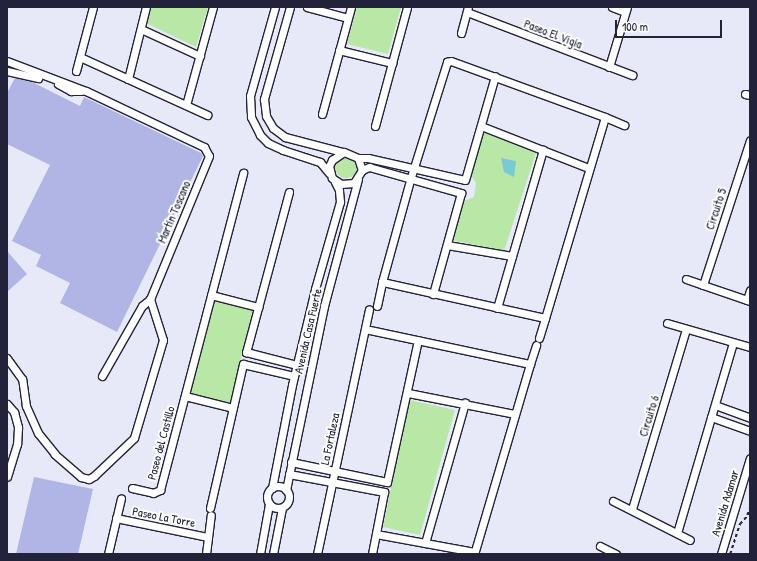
<!DOCTYPE html>
<meta charset="utf-8">
<style>
body{margin:0}
#map{position:relative;width:757px;height:561px;overflow:hidden;background:#e7e9f8;font-family:"Patrick Hand",sans-serif}
div>[style]{position:absolute}
[style*='--x']{left:calc(var(--x)*1px);top:calc(var(--y)*1px);width:calc(var(--w)*1px);rotate:calc(var(--a)*1deg)}
.green>*{inset:0;background:#b8e7a6}
.round{border-radius:50%}
.water>*{inset:0;background:#79cad2}
.building>*{inset:0;background:#b0b5e6}
.path>*{height:1.5px;margin-top:-0.75px;transform-origin:0;background:repeating-linear-gradient(90deg,#22223b 0 3px,transparent 0 6px)}
.roads{filter:drop-shadow(1px 0 #22223b) drop-shadow(-1px 0 #22223b) drop-shadow(0 1px #22223b) drop-shadow(0 -1px #22223b)}
.minor>*{height:7px;margin:-3.5px;padding:0 3.5px;transform-origin:3.5px;border-radius:3.5px;background:#fff}
.minor>.ring{margin:-3.5px;padding:0;box-sizing:content-box;background:none;border:7px solid #fff;border-radius:50%}
span{translate:-50% -50%;white-space:nowrap;text-align:center;line-height:1.15;-webkit-text-stroke:4px #fff;paint-order:stroke}
.street-label{font-size:12px;color:#22223b}
.frame{position:absolute;inset:0;border:8px solid #22223b;pointer-events:none}
.scale{position:absolute;left:615px;top:20px;width:107px;height:18px;box-sizing:border-box;border:2px solid #22223b;border-top:0;padding-left:5px;font-size:12px;line-height:14px;white-space:nowrap;color:#22223b;-webkit-text-stroke:3px #fff;paint-order:stroke}
</style>
<div id="map">
<div class="green">
<i style="clip-path:polygon(151px 7px,208px 7px,196px 47px,146px 23px)"></i>
<i style="clip-path:polygon(357px 7px,401px 7px,388px 54px,347px 44px)"></i>
<i style="clip-path:polygon(483px 132px,536px 153px,504px 251px,451px 240px,462px 202px,474px 197px,476px 183px,471px 175px)"></i>
<i class="round" style="left:335px;top:156px;width:22px;height:22px"></i>
<i style="clip-path:polygon(213px 299px,253px 309px,230px 403px,188px 393px)"></i>
<i style="clip-path:polygon(409px 400px,455px 410px,420px 535px,383px 527px)"></i>
</div>
<div class="water">
<i style="clip-path:polygon(501px 158px,516px 161px,514px 177px,504px 172px)"></i>
</div>
<div class="building">
<i style="clip-path:polygon(15px 78px,32px 82px,80px 106px,84px 97px,201px 153px,203px 156px,117px 332px,60px 303px,70px 283px,36px 266px,41px 255px,12px 241px,50px 165px,7px 144px,7px 93px)"></i>
<i style="clip-path:polygon(7px 251px,27px 274px,7px 292px)"></i>
<i style="clip-path:polygon(34px 477px,93px 489px,78px 554px,16px 554px)"></i>
</div>
<div class="path">
<i style="--x:747;--y:515;--w:8;--a:-67"></i>
<i style="--x:730;--y:554;--w:32;--a:-72"></i>
<i style="--x:740;--y:524;--w:15;--a:-48"></i>
</div>
<div class="roads">
<div class="minor">
<i style="--x:275;--y:7;--w:92;--a:105.7"></i>
<i style="--x:250;--y:96;--w:21;--a:87"></i>
<i style="--x:251;--y:117;--w:20;--a:63"></i>
<i style="--x:260;--y:135;--w:11;--a:45"></i>
<i style="--x:268;--y:143;--w:17;--a:25"></i>
<i style="--x:283;--y:150;--w:39;--a:18"></i>
<i style="--x:320;--y:162;--w:14;--a:51"></i>
<i style="--x:290;--y:7;--w:96;--a:105.8"></i>
<i style="--x:264;--y:99;--w:17;--a:83"></i>
<i style="--x:266;--y:116;--w:14;--a:60"></i>
<i style="--x:273;--y:128;--w:15;--a:37"></i>
<i style="--x:285;--y:137;--w:60;--a:14.5"></i>
<i style="--x:307;--y:7;--w:42;--a:15"></i>
<i style="--x:612;--y:7;--w:14;--a:21"></i>
<i style="--x:467;--y:12;--w:177;--a:20.9"></i>
<i style="--x:141;--y:29;--w:65;--a:24.6"></i>
<i style="--x:461;--y:33;--w:27;--a:-75"></i>
<i style="--x:339;--y:50;--w:55;--a:13.8"></i>
<i style="--x:80;--y:57;--w:140;--a:24.5"></i>
<i style="--x:7;--y:61;--w:85;--a:20.8"></i>
<i style="--x:86;--y:91;--w:131;--a:25.4"></i>
<i style="--x:204;--y:147;--w:10;--a:61"></i>
<i style="--x:209;--y:156;--w:155;--a:112.4"></i>
<i style="--x:150;--y:299;--w:43;--a:72.4"></i>
<i style="--x:163;--y:340;--w:102;--a:106.5"></i>
<i style="--x:134;--y:438;--w:55;--a:136.5"></i>
<i style="--x:94;--y:476;--w:6;--a:149"></i>
<i style="--x:89;--y:479;--w:8;--a:-166"></i>
<i style="--x:81;--y:477;--w:35;--a:-139"></i>
<i style="--x:55;--y:454;--w:27;--a:-129"></i>
<i style="--x:38;--y:433;--w:30;--a:-114"></i>
<i style="--x:26;--y:406;--w:27;--a:-98"></i>
<i style="--x:22;--y:379;--w:26;--a:-126"></i>
<i style="--x:451;--y:61;--w:164;--a:20"></i>
<i style="--x:605;--y:117;--w:210;--a:106.6"></i>
<i style="--x:545;--y:318;--w:167;--a:-167.5"></i>
<i style="--x:382;--y:282;--w:109;--a:-74.6"></i>
<i style="--x:411;--y:177;--w:121;--a:-72.6"></i>
<i style="--x:447;--y:62;--w:4;--a:-14"></i>
<i style="--x:609;--y:67;--w:63;--a:-73.3"></i>
<i style="--x:7;--y:71;--w:32;--a:13"></i>
<i style="--x:76;--y:71;--w:66;--a:-75.1"></i>
<i style="--x:128;--y:79;--w:74;--a:-76"></i>
<i style="--x:58;--y:84;--w:15;--a:28"></i>
<i style="--x:71;--y:91;--w:10;--a:0"></i>
<i style="--x:745;--y:94;--w:5;--a:11"></i>
<i style="--x:186;--y:105;--w:102;--a:-74.6"></i>
<i style="--x:322;--y:114;--w:111;--a:-74.8"></i>
<i style="--x:605;--y:117;--w:21;--a:23"></i>
<i style="--x:375;--y:126;--w:123;--a:-74.9"></i>
<i style="--x:481;--y:126;--w:116;--a:21.3"></i>
<i style="--x:358;--y:158;--w:13;--a:72"></i>
<i style="--x:362;--y:170;--w:15;--a:122"></i>
<i style="--x:354;--y:183;--w:13;--a:176"></i>
<i style="--x:341;--y:184;--w:11;--a:-146"></i>
<i style="--x:332;--y:178;--w:12;--a:-104"></i>
<i style="--x:329;--y:166;--w:7;--a:-63"></i>
<i style="--x:332;--y:160;--w:14;--a:-34"></i>
<i style="--x:344;--y:152;--w:15;--a:23"></i>
<i style="--x:358;--y:158;--w:10;--a:0"></i>
<i style="--x:368;--y:158;--w:99;--a:12.8"></i>
<i style="--x:465;--y:180;--w:108;--a:-73.9"></i>
<i style="--x:362;--y:170;--w:8;--a:-23"></i>
<i style="--x:369;--y:167;--w:96;--a:15.8"></i>
<i style="--x:461;--y:193;--w:105;--a:105.5"></i>
<i style="--x:289;--y:192;--w:166;--a:105"></i>
<i style="--x:246;--y:352;--w:53;--a:14.3"></i>
<i style="--x:447;--y:245;--w:66;--a:9.6"></i>
<i style="--x:686;--y:279;--w:18;--a:19"></i>
<i style="--x:703;--y:285;--w:152;--a:-72"></i>
<i style="--x:703;--y:285;--w:50;--a:18.8"></i>
<i style="--x:211;--y:295;--w:49;--a:14.3"></i>
<i style="--x:747;--y:300;--w:10;--a:-73"></i>
<i style="--x:377;--y:306;--w:25;--a:-78"></i>
<i style="--x:497;--y:308;--w:165;--a:-73.8"></i>
<i style="--x:667;--y:323;--w:86;--a:16.1"></i>
<i style="--x:365;--y:329;--w:169;--a:12"></i>
<i style="--x:530;--y:364;--w:198;--a:106.4"></i>
<i style="--x:539;--y:338;--w:21;--a:-73"></i>
<i style="--x:530;--y:364;--w:20;--a:-72"></i>
<i style="--x:102;--y:376;--w:81;--a:-60.3"></i>
<i style="--x:142;--y:306;--w:11;--a:-41"></i>
<i style="--x:408;--y:393;--w:109;--a:11.1"></i>
<i style="--x:185;--y:396;--w:49;--a:14"></i>
<i style="--x:7;--y:404;--w:11;--a:49"></i>
<i style="--x:14;--y:412;--w:16;--a:75"></i>
<i style="--x:18;--y:427;--w:17;--a:93"></i>
<i style="--x:17;--y:444;--w:34;--a:107"></i>
<i style="--x:715;--y:405;--w:37;--a:20"></i>
<i style="--x:711;--y:417;--w:41;--a:19.7"></i>
<i style="--x:291;--y:462;--w:98;--a:11.8"></i>
<i style="--x:387;--y:482;--w:145;--a:-77.7"></i>
<i style="--x:289;--y:474;--w:97;--a:10.7"></i>
<i style="--x:384;--y:492;--w:63;--a:101"></i>
<i class="ring" style="left:267px;top:486px;width:15px;height:15px"></i>
<i style="--x:132;--y:488;--w:22;--a:13"></i>
<i style="--x:153;--y:493;--w:8;--a:-23"></i>
<i style="--x:160;--y:490;--w:328;--a:-75.3"></i>
<i style="--x:272;--y:488;--w:105;--a:-79"></i>
<i style="--x:292;--y:385;--w:99;--a:-76.5"></i>
<i style="--x:315;--y:289;--w:91;--a:-74"></i>
<i style="--x:340;--y:202;--w:12;--a:-95"></i>
<i style="--x:339;--y:190;--w:9;--a:-117"></i>
<i style="--x:286;--y:490;--w:188;--a:-78.3"></i>
<i style="--x:324;--y:306;--w:131;--a:-75"></i>
<i style="--x:613;--y:501;--w:86;--a:26.9"></i>
<i style="--x:210;--y:508;--w:148;--a:-77.1"></i>
<i style="--x:243;--y:364;--w:52;--a:13.2"></i>
<i style="--x:632;--y:509;--w:188;--a:-73.3"></i>
<i style="--x:116;--y:518;--w:94;--a:11.7"></i>
<i style="--x:677;--y:533;--w:198;--a:-73.6"></i>
<i style="--x:376;--y:534;--w:100;--a:10.4"></i>
<i style="--x:425;--y:543;--w:146;--a:-74.1"></i>
<i style="--x:600;--y:546;--w:18;--a:27"></i>
<i style="--x:108;--y:554;--w:57;--a:-76.9"></i>
<i style="--x:206;--y:554;--w:39;--a:-83"></i>
<i style="--x:260;--y:554;--w:51;--a:-79.8"></i>
<i style="--x:273;--y:554;--w:47;--a:-78.9"></i>
<i style="--x:317;--y:554;--w:250;--a:-78"></i>
<i style="--x:721;--y:554;--w:100;--a:-73.2"></i>
</div>
</div>
<div class="street-label">
<span style="left:553px;top:34px;rotate:21deg">Paseo El Vigía</span>
<span style="left:716px;top:209px;rotate:-72deg">Circuito 5</span>
<span style="left:174px;top:212px;rotate:-67deg">Martín Toscano</span>
<span style="left:308px;top:331px;rotate:-77deg">Avenida Casa Fuerte</span>
<span style="left:649px;top:416px;rotate:-73deg">Circuito 6</span>
<span style="left:330px;top:439px;rotate:-78deg">La Fortaleza</span>
<span style="left:161px;top:443px;rotate:-75deg">Paseo del Castillo</span>
<span style="left:725px;top:503px;rotate:-73deg">Avenida Adamar</span>
<span style="left:164px;top:517px;rotate:11deg">Paseo La Torre</span>
</div>
<div class="frame"></div>
<div class="scale">100 m</div>
</div>
